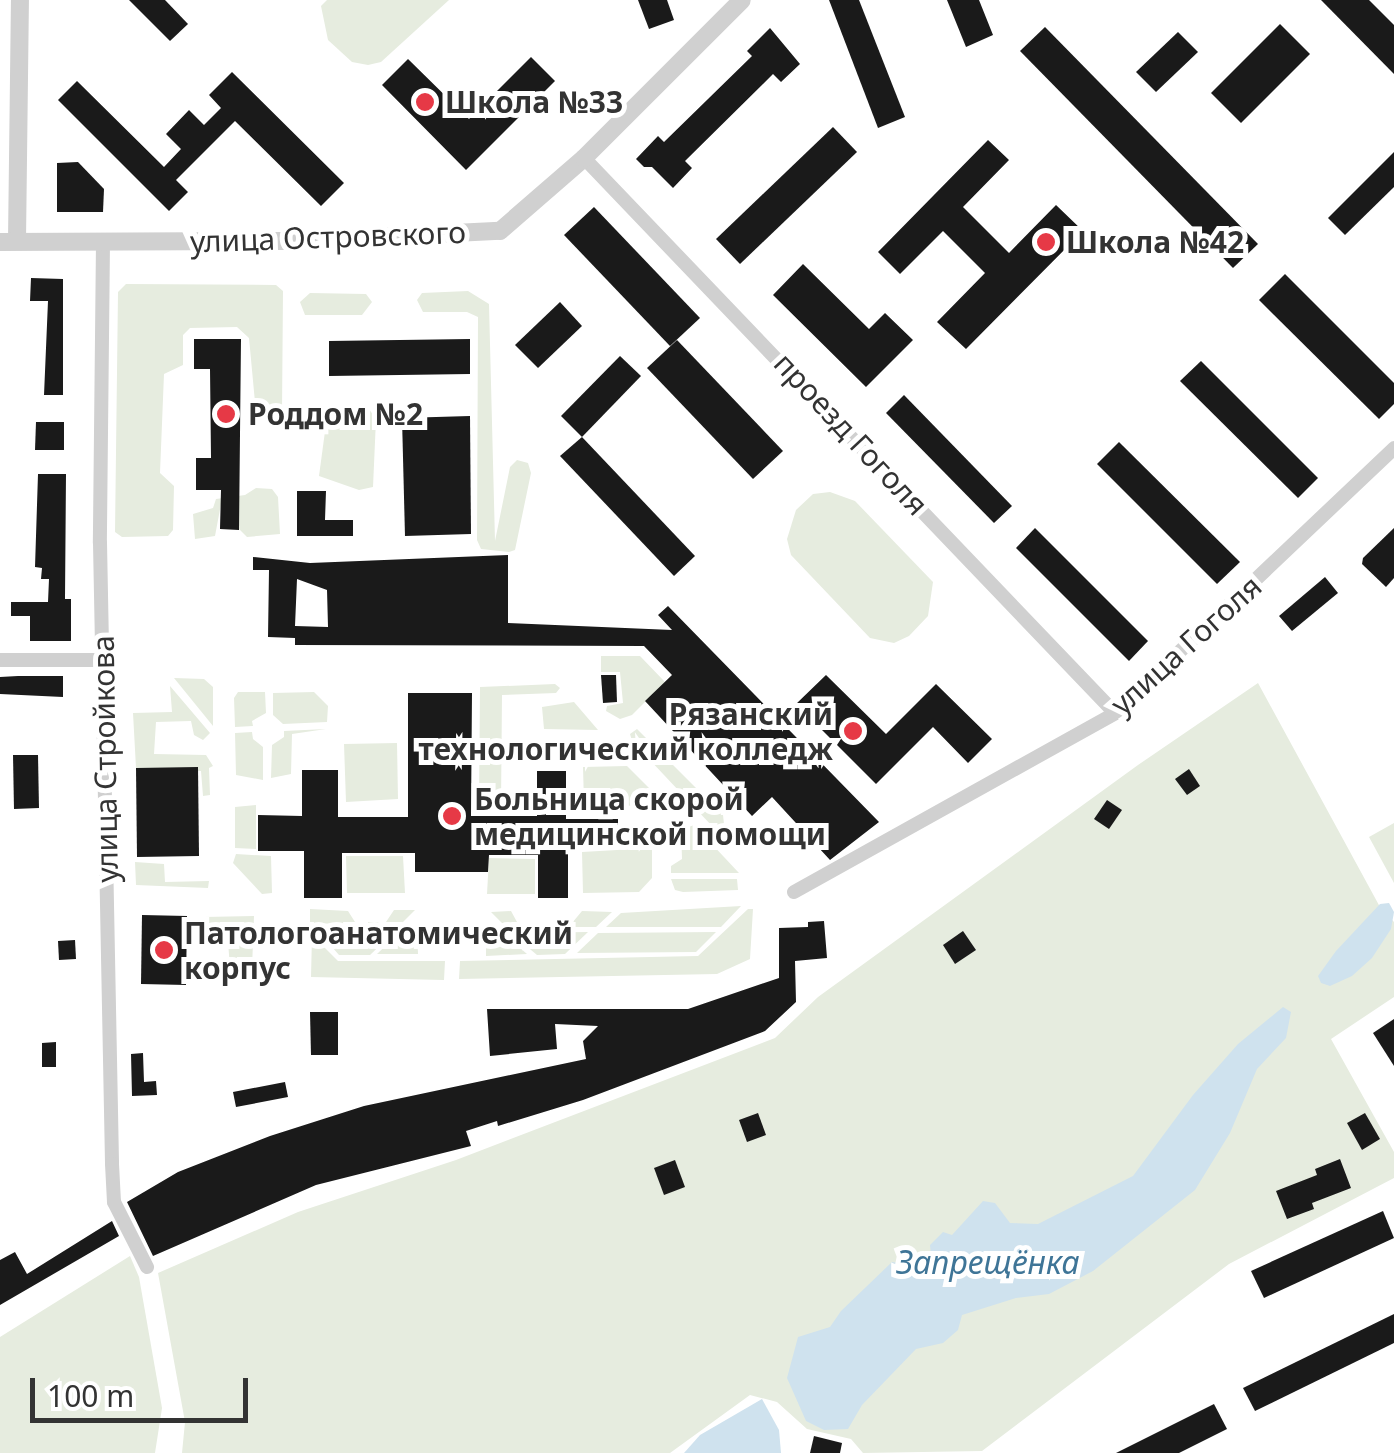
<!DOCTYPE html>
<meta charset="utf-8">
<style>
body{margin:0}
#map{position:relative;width:1394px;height:1453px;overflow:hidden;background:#fff;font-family:"Noto Sans",sans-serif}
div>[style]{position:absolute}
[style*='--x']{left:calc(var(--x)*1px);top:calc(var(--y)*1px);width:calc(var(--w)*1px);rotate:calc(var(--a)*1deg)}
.green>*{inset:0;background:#e6ecdf}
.water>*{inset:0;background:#cfe2ee}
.building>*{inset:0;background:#1a1a1a}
.minor>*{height:14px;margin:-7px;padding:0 7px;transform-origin:7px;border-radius:7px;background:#d0d0d0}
.tertiary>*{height:18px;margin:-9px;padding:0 9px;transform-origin:9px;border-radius:9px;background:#d0d0d0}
.dots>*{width:28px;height:28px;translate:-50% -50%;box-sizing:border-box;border:5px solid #fff;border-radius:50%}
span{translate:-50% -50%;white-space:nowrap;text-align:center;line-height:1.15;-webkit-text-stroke:10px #fff;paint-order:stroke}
.poi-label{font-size:30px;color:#333;font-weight:700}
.left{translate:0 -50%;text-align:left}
.right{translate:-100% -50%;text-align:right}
.street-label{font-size:30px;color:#333}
.water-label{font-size:32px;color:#3f7597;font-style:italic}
.scale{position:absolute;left:30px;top:1378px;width:218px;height:45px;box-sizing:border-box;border:5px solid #333;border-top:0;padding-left:12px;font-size:30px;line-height:35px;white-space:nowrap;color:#333;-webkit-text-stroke:8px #fff;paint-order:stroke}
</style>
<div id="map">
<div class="green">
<i style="clip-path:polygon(327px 0,449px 0,381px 62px,368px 65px,352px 62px,328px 40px,321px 6px)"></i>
<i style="clip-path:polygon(126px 284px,276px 285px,283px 291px,282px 412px,256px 413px,249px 338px,237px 327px,190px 328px,183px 335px,183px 365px,164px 374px,160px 473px,174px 486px,173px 530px,168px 536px,122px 537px,115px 532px,118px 292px)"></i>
<i style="clip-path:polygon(468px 291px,489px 304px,495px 541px,510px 467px,517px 460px,528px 463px,531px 473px,515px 550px,509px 552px,481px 549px,477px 540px,478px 317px,467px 312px,423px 312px,417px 300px,422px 293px)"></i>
<i style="clip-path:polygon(310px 293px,366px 294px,372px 302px,362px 315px,305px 315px,300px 302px)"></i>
<i style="clip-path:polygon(354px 406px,369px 409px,376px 419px,373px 487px,359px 490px,319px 476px,328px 409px)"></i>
<i style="clip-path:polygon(256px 488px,272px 489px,278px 497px,280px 534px,247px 537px,239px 529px,239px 504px,221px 504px,215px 536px,195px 539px,193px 514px,213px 508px,216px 499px,245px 495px)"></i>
<i style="clip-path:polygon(830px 492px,855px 501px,933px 582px,928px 616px,909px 636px,894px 643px,870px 638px,791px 555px,787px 539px,796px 510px,813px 494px)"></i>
<i style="clip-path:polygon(601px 656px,640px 656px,665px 682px,632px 715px,620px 719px,606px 711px,607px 706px,623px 703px,620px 672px,601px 672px)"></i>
<i style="clip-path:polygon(174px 678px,204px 679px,213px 687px,213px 726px)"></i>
<i style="clip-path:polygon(1258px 683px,1380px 907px,1394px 922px,1394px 997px,1331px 1039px,1394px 1152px,1394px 1178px,1229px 1264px,982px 1451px,863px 1453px,851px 1439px,807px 1429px,777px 1402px,750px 1395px,670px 1453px,182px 1453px,185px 1422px,158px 1273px,298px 1212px,456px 1160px,775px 1038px,818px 997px,1138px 765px)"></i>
<i style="clip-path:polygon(555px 684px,560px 688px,556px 693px,502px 695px,501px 806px,479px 806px,480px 687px)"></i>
<i style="clip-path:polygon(170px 686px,210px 733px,203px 740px,194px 735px,191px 721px,156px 722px,154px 754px,206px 755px,213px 766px,209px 768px,210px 795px,203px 796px,201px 771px,136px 768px,133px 713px,172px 712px)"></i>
<i style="clip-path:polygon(238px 692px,265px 692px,266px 713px,252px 721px,253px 726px,235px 727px,234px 698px)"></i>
<i style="clip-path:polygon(314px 692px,328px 706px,327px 722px,283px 724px,273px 715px,273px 693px)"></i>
<i style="clip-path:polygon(574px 702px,598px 730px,544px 729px,542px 707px)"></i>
<i style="clip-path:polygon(326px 729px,292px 734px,291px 774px,271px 778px,272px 745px,284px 737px,284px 731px)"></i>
<i style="clip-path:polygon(637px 729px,723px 815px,724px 824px,712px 826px,632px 741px,630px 734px)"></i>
<i style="clip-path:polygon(252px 732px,253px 739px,263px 747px,263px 780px,236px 775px,235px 733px)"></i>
<i style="clip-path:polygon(397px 743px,398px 799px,346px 802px,344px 744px)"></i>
<i style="clip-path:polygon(627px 766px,651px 790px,652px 807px,584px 803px,583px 767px)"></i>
<i style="clip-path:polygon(256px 805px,256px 849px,235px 848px,235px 807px)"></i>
<i style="clip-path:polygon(1394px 823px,1394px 883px,1369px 837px)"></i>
<i style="clip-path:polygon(694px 825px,739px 873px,671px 873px,671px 866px,682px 859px,681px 830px)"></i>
<i style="clip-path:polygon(652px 848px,652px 878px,639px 892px,583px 893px,582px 852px)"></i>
<i style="clip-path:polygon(236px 854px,271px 856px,272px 893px,262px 894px,233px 863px)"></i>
<i style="clip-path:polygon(346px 856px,403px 856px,405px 893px,347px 893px)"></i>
<i style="clip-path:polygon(489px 858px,535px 859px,535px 894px,487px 894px)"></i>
<i style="clip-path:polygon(135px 862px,164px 864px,165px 882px,209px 881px,208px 888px,136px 885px)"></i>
<i style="clip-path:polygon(671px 879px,737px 879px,738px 890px,683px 892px,675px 890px)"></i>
<i style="clip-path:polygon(741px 906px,721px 927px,606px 927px,621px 913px)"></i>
<i style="clip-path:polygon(310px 909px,348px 911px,355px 922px,386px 922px,394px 910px,415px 910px,399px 926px,310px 923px)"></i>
<i style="clip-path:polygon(748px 909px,753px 909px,750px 959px,717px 974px,459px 979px,460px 961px,698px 956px)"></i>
<i style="clip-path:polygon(511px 911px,517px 922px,550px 923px,572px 923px,582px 911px,612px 912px,596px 927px,506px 927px,491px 912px)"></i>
<i style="clip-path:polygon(254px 916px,252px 968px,230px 968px,227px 928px,205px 928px,204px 917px)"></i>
<i style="clip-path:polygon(317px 930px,394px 931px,395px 931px,370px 955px,339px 955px)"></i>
<i style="clip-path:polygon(400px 932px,417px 932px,418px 954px,377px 954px)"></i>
<i style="clip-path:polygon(588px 932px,565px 954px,537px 955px,511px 933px)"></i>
<i style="clip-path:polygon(716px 932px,696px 952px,577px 953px,598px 933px)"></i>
<i style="clip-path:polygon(486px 933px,503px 933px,527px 954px,486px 956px)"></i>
<i style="clip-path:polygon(312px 935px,338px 961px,445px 961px,444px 980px,311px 977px)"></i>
<i style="clip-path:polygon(130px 1256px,139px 1277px,162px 1408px,155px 1453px,0 1453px,0 1337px)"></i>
</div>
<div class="water">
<i style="clip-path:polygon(1389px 903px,1394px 912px,1391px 929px,1372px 958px,1352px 976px,1330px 986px,1321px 983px,1318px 976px,1336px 951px,1380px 904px)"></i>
<i style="clip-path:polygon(1283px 1007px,1291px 1012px,1286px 1038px,1257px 1069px,1230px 1133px,1195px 1190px,1093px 1271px,1049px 1294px,1016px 1298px,962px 1315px,958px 1330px,943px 1343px,916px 1349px,862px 1405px,848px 1429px,824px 1430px,806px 1421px,787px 1378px,798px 1337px,830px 1327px,841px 1311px,892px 1262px,919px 1266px,931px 1255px,930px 1245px,943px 1232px,952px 1235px,983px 1201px,995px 1203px,1010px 1223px,1038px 1224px,1133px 1176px,1193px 1095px,1238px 1044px)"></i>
<i style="clip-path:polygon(762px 1399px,779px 1430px,781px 1453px,684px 1453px,700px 1435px)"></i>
</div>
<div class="building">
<i style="clip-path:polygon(129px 0,165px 0,188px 24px,170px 41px)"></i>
<i style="clip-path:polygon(638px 0,667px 0,674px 20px,649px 29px)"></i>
<i style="clip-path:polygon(829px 0,859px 0,905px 117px,878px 128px)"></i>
<i style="clip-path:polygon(947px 0,979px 0,993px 35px,966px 47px)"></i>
<i style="clip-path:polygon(1321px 0,1369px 0,1394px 25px,1394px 74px)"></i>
<i style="clip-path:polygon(1280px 24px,1310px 54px,1241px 123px,1211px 93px)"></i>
<i style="clip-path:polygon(1045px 27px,1258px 244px,1233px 268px,1020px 51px)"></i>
<i style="clip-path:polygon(770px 28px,800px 64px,781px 82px,773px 74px,685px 161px,692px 168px,673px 188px,652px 167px,644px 167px,636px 159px,658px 136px,664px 142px,752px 56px,747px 51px)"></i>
<i style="clip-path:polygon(1178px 32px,1198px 52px,1156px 92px,1136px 72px)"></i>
<i style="clip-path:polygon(531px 57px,555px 81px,466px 170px,382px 85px,408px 59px,469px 119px)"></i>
<i style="clip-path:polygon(232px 72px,344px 183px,321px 206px,235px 121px,176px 180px,188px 192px,169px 211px,58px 100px,77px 81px,164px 167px,181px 149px,166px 134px,189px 110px,204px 125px,221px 108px,209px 95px)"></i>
<i style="clip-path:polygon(833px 127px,857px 152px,740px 264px,716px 239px)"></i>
<i style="clip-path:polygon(988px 140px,1009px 160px,963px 207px,1009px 253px,1056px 205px,1083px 231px,966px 349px,937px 322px,985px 273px,943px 231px,900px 274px,878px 252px)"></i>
<i style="clip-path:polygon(1394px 152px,1394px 187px,1345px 235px,1328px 218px)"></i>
<i style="clip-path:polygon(78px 162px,104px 189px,103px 212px,57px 212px,57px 163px)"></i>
<i style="clip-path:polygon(594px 207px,700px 318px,670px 346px,564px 235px)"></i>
<i style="clip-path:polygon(803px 264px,869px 329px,885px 313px,913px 340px,866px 387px,773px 295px)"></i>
<i style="clip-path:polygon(1285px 274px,1394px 383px,1394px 404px,1379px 419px,1259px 300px)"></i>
<i style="clip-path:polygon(31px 278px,63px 279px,63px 395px,44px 395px,48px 301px,30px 301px)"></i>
<i style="clip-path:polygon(560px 302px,582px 326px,538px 368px,515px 345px)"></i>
<i style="clip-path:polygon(194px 339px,241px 339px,239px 530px,220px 529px,221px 490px,196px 490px,196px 458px,211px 458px,210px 369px,194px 369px)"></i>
<i style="clip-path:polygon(470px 339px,470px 374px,329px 376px,329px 341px)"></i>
<i style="clip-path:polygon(677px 340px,783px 451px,753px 479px,647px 368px)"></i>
<i style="clip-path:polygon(620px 356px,641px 376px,582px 437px,561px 416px)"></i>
<i style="clip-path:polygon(1201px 361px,1318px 478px,1298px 498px,1180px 381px)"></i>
<i style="clip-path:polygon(904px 395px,1012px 506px,994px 523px,886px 413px)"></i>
<i style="clip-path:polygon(470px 416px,471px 534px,405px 536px,402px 418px)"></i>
<i style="clip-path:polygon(36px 422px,64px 422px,64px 450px,35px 450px)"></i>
<i style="clip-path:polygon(582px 437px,695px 556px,674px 576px,560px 456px)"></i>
<i style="clip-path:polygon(1119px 442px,1240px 562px,1217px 584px,1097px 464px)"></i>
<i style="clip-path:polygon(38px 474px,66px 474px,65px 599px,71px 599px,71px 641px,30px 641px,30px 616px,11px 616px,11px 602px,48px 602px,49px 579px,41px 579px,42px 568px,35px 567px)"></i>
<i style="clip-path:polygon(297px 491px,326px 491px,325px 520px,353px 520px,353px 536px,297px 536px)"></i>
<i style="clip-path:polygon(1035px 528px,1148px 641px,1129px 661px,1016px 548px)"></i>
<i style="clip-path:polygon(1394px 528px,1394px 578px,1386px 587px,1362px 564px,1363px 558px)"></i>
<i style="clip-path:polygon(evenodd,508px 555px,508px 623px,672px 630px,658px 615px,668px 606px,879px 822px,830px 860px,772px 797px,752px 816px,645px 701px,672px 675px,644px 646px,295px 645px,295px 638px,268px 637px,269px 570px,253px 570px,253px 557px,310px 563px,508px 555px,297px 579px,327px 590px,328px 627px,295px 626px,297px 579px)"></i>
<i style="clip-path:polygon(1325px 577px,1338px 593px,1292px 631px,1279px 616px)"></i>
<i style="clip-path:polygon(601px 675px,616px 675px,617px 702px,603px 703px)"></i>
<i style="clip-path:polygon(826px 675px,886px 734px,936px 684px,992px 739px,968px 763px,933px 727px,876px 784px,796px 704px)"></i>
<i style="clip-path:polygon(18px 676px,63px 676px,63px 697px,0 694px,0 677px)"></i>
<i style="clip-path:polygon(408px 693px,472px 693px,471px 816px,537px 816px,537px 771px,566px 771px,566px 819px,618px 819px,618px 848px,568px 848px,568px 898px,538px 898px,538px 855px,489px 855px,488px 872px,415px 872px,415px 853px,342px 853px,342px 898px,304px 898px,304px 851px,258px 851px,258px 815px,302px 816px,302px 770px,338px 770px,338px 817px,408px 817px)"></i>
<i style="clip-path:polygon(13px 755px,38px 755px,39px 808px,14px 809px)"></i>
<i style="clip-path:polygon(198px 767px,199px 856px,137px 857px,136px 768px)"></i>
<i style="clip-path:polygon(1189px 769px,1200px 786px,1187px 795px,1175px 779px)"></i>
<i style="clip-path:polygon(1107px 800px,1122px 810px,1109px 829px,1094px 819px)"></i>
<i style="clip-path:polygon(142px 915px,187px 916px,186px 985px,141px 984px)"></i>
<i style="clip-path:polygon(824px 921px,827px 958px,795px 961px,796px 1002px,765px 1031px,583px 1100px,498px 1126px,497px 1121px,466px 1131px,471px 1146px,316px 1185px,153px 1256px,127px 1202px,178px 1172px,270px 1136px,364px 1106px,586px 1059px,583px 1041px,598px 1026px,555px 1024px,557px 1049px,490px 1056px,487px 1009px,688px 1009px,779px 978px,779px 928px,808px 927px,808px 922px)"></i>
<i style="clip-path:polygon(963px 931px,976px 950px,955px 964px,943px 945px)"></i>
<i style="clip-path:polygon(75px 940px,76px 959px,59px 960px,58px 941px)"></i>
<i style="clip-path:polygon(310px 1012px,338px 1012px,338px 1055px,311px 1055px)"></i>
<i style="clip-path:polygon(1394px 1019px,1394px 1066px,1373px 1033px)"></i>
<i style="clip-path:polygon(56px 1042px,56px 1067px,42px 1067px,42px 1043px)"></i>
<i style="clip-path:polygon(143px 1053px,144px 1082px,156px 1081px,157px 1095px,132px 1096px,131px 1054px)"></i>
<i style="clip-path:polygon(285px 1082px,288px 1097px,236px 1107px,233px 1092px)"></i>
<i style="clip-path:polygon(758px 1113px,766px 1135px,747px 1142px,739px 1120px)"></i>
<i style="clip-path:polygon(1365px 1113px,1380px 1139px,1362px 1150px,1347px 1123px)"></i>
<i style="clip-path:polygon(1340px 1159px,1351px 1188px,1312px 1203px,1314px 1209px,1287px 1219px,1276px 1191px,1317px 1175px,1315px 1169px)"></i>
<i style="clip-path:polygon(675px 1160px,685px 1187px,664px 1195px,654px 1168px)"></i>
<i style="clip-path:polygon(1383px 1211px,1394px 1238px,1264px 1298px,1251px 1271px)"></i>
<i style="clip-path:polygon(112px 1221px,119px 1236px,0 1305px,0 1260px,15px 1252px,27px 1274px)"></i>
<i style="clip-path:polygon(1394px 1314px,1394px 1343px,1255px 1411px,1243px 1388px)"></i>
<i style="clip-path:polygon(1214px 1404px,1227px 1429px,1179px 1453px,1116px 1453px)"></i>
<i style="clip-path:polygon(814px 1436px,842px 1443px,840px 1453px,810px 1453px)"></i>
</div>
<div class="minor">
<i style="--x:584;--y:158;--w:768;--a:46.27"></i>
<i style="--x:103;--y:242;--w:301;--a:90.6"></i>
<i style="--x:100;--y:543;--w:621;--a:88.89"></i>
<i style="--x:112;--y:1164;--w:38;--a:87"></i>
<i style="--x:114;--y:1202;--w:73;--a:63.1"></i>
<i style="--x:0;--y:660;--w:104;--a:0"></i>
<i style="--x:794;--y:892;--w:368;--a:-29.1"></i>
<i style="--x:1115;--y:713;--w:385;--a:-43.5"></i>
</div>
<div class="tertiary">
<i style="--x:17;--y:241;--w:241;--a:-89.3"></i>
<i style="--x:0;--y:242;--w:292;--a:-0.2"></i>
<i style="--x:292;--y:241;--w:208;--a:-2.8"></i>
<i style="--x:500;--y:231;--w:111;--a:-41"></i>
<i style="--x:584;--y:158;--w:223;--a:-45"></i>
</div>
<div class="dots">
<i style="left:425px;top:102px;background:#e63946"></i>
<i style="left:1046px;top:242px;background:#e63946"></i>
<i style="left:226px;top:414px;background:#e63946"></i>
<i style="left:853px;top:731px;background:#e63946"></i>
<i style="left:452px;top:816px;background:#e63946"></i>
<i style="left:164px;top:950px;background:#e63946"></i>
</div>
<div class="poi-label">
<span class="left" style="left:445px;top:102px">Школа №33</span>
<span class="left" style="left:1066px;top:242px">Школа №42</span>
<span class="left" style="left:248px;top:414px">Роддом №2</span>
<span class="right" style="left:833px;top:731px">Рязанский<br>технологический колледж</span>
<span class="left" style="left:474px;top:816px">Больница скорой<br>медицинской помощи</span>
<span class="left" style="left:184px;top:950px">Патологоанатомический<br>корпус</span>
</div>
<div class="street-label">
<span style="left:328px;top:237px;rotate:-2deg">улица Островского</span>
<span style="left:851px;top:434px;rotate:47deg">проезд Гоголя</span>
<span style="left:1186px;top:645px;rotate:-42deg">улица Гоголя</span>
<span style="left:105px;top:759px;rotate:-91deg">улица Стройкова</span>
</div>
<div class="water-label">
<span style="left:988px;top:1262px">Запрещёнка</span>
</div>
<div class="scale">100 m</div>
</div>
